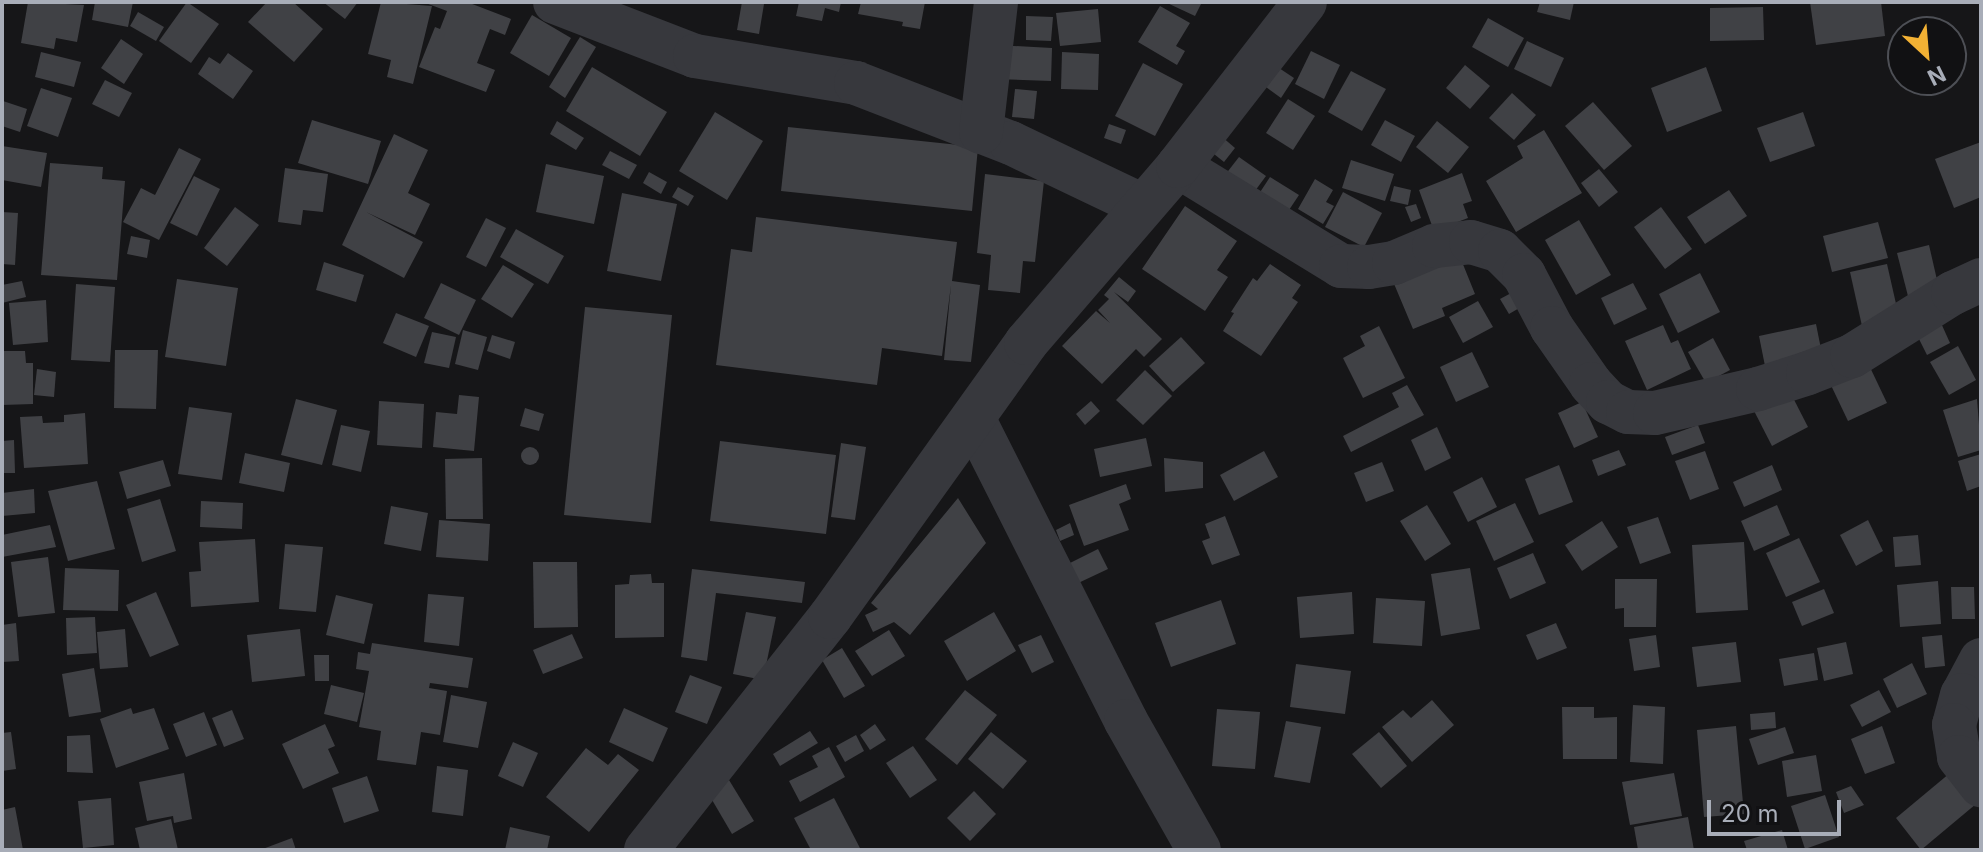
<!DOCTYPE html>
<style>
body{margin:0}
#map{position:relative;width:1983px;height:852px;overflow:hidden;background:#161618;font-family:Inter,sans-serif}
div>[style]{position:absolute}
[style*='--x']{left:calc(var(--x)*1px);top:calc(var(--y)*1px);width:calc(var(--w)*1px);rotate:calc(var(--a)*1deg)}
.building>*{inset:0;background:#404145}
.round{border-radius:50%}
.minor>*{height:44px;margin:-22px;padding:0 22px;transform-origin:22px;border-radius:22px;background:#37383d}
span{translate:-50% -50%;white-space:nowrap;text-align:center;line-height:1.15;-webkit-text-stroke:8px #111113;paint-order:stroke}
.frame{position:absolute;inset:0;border:4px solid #a8adb8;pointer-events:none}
.north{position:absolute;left:1887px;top:16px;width:80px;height:80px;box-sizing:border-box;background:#111113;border:2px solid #4d4f55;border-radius:50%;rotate:154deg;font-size:22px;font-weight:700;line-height:32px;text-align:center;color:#a8adb8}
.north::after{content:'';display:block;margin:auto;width:28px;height:36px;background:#f2b134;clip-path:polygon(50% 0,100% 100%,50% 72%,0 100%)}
.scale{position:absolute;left:1707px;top:800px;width:134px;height:36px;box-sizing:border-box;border:4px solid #a8adb8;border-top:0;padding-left:10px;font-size:24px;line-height:28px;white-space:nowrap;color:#a8adb8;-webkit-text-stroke:6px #111113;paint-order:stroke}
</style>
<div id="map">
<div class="building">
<i style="clip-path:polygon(28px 2px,84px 5px,77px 42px,56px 38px,54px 49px,21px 43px)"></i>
<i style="clip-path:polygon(95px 2px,133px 2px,128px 27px,92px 20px)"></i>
<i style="clip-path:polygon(187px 2px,219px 24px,191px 63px,159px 41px)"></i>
<i style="clip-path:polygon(267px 2px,293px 2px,323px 29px,294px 62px,248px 22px)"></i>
<i style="clip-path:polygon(323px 2px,358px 2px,345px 19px)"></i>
<i style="clip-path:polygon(381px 2px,432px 6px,413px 84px,387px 77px,391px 60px,368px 54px)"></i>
<i style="clip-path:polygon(423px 2px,467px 2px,511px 19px,505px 35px,490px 29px,477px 63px,495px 70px,486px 92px,419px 67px,435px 27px,440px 29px,447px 11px)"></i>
<i style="clip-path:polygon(742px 2px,764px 4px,759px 34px,737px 30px)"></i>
<i style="clip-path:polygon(799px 2px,841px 2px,839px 12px,825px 8px,822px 21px,796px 16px)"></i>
<i style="clip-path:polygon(861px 2px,925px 2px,920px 29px,902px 26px,903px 22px,858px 14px)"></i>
<i style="clip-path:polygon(1165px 2px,1202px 2px,1195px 16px)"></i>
<i style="clip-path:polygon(1540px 2px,1574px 2px,1570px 20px,1537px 12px)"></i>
<i style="clip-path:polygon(1810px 2px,1881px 2px,1885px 36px,1816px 45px)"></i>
<i style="clip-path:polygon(1160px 6px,1190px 23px,1176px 46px,1185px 51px,1177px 65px,1138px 42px)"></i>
<i style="clip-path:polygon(1763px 7px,1764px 40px,1710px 41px,1710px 8px)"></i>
<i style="clip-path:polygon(1098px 9px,1101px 42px,1060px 46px,1056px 13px)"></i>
<i style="clip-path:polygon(138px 12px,164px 27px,156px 41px,130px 26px)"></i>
<i style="clip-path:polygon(532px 15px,571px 38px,549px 76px,510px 53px)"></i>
<i style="clip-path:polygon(1026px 16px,1053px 17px,1051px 41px,1026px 40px)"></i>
<i style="clip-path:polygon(1488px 18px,1524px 38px,1508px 67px,1472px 47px)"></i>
<i style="clip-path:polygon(580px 37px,596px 47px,565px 98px,549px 87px)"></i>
<i style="clip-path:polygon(121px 39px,143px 54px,124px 84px,101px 68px)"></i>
<i style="clip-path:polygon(1527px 41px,1564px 58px,1551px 87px,1514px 69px)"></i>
<i style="clip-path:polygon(997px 45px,1052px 48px,1051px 81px,995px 79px)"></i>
<i style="clip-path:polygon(1311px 51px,1340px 65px,1324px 99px,1295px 84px)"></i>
<i style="clip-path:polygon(41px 52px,81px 62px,74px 87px,35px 77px)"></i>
<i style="clip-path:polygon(1062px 52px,1099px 54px,1098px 90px,1061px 89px)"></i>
<i style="clip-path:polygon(228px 53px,253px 71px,233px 99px,198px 74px,209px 57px,220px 64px)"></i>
<i style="clip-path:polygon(1143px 63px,1183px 84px,1155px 136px,1115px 116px)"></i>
<i style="clip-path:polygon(1465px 65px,1490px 86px,1470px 109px,1446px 88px)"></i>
<i style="clip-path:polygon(592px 67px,667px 112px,640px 156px,566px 111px)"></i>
<i style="clip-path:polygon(1706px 67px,1722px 111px,1667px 132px,1651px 88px)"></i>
<i style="clip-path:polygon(1279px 68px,1294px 78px,1281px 98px,1266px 87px)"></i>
<i style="clip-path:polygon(1351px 71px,1386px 89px,1362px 131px,1328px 112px)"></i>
<i style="clip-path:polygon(105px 80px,132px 93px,119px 117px,92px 104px)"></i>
<i style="clip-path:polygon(41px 88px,72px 98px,58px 137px,27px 126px)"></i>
<i style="clip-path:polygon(1015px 89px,1037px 91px,1034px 119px,1012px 117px)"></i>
<i style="clip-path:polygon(1512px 93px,1536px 115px,1514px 140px,1489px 118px)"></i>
<i style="clip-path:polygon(1288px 99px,1315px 116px,1293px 150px,1266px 133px)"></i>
<i style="clip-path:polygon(3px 101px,27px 109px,20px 132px,2px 126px)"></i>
<i style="clip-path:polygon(1593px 102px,1632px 146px,1604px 170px,1565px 126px)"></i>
<i style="clip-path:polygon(715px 112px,763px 141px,727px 200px,679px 171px)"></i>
<i style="clip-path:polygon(1803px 112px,1815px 146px,1770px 162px,1757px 128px)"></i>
<i style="clip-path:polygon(312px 120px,381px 141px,368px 184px,298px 163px)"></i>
<i style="clip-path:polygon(1385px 120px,1415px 136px,1401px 162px,1371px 145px)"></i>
<i style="clip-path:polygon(557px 121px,584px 138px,576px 150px,550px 134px)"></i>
<i style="clip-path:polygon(1437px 121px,1469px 147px,1448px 173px,1416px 147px)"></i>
<i style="clip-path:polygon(1109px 124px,1126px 130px,1121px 144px,1104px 138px)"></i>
<i style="clip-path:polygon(788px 127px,978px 147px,972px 211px,781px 191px)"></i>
<i style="clip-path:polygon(1544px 130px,1582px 193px,1516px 232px,1486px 181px,1523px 158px,1517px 146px)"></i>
<i style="clip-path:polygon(394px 134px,428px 150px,408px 193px,430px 204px,415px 235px,366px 212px,423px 242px,404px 278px,342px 245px)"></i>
<i style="clip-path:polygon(1221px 136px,1235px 148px,1224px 162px,1209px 150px)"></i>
<i style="clip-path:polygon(1981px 142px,1981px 197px,1954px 208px,1935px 159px)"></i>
<i style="clip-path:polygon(2px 146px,47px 153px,41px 187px,2px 180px)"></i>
<i style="clip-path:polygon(179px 148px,201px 159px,159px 240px,123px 222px,141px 188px,155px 195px)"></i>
<i style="clip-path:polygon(610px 151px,637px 165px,629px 179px,602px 165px)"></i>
<i style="clip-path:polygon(1239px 157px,1266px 176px,1252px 195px,1225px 175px)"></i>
<i style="clip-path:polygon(1351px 160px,1394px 174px,1385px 201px,1342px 188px)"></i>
<i style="clip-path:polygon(50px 163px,103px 167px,102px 179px,125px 181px,117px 280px,41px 275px)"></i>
<i style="clip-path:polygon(546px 164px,604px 176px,594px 224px,536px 212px)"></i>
<i style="clip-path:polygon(285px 168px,328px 174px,323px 212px,303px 210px,301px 225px,278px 222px)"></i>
<i style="clip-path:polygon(1599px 169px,1618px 192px,1599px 207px,1581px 183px)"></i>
<i style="clip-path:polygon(649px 172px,667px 182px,661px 194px,643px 183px)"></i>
<i style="clip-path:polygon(1462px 173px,1472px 201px,1463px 204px,1468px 218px,1434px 231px,1419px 190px)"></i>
<i style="clip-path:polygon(985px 174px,1044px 181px,1035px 262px,1023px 261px,1020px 293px,988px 290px,991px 255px,977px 253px)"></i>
<i style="clip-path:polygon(194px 176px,220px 189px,197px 236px,170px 223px)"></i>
<i style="clip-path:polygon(1270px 177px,1299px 195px,1281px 222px,1253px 203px)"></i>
<i style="clip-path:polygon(1315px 179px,1333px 190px,1326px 202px,1334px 206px,1323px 224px,1298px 209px)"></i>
<i style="clip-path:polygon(1394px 186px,1411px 190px,1408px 205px,1390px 201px)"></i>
<i style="clip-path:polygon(678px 187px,694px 196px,688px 206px,672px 197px)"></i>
<i style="clip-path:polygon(1729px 190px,1747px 216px,1705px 244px,1687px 217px)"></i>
<i style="clip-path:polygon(1343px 192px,1382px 213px,1364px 247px,1325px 227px)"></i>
<i style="clip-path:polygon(622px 193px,677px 204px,661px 281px,607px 271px)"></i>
<i style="clip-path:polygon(1416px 204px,1421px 218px,1411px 222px,1405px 207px)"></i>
<i style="clip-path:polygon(1185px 206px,1237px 241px,1217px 270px,1228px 277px,1205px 311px,1142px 269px)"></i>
<i style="clip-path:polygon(235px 207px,259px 225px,227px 266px,204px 248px)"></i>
<i style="clip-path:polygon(1661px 207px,1692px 249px,1665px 269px,1634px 227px)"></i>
<i style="clip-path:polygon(2px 212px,18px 213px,15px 265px,2px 264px)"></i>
<i style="clip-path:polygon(756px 217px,957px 242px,952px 281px,980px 285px,971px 362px,944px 360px,951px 285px,942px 356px,882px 348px,877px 385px,716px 365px,731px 249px,752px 252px)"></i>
<i style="clip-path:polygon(486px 218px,506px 228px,486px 267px,466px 257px)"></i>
<i style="clip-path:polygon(1579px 220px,1611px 275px,1576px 295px,1545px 240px)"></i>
<i style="clip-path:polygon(1878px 222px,1888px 258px,1832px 272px,1823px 236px)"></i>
<i style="clip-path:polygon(516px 229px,564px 256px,548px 284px,500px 257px)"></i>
<i style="clip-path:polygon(131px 236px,150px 240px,147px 258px,127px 254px)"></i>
<i style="clip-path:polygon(1929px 245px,1940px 293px,1909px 300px,1897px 253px)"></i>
<i style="clip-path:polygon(1458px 252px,1475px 294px,1442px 308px,1445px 316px,1413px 329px,1392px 279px)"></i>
<i style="clip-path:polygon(324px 262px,364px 275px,356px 302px,316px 290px)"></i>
<i style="clip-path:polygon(1270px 264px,1301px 285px,1292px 298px,1298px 302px,1261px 356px,1223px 331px,1234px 313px,1231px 312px,1253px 278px,1257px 281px)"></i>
<i style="clip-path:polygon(1887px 264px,1899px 317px,1862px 326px,1850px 272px)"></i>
<i style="clip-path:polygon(503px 265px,534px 284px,512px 318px,481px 299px)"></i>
<i style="clip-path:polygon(1700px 273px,1720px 312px,1678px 333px,1659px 294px)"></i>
<i style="clip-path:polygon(1119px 277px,1136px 291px,1128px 302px,1114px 292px,1162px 339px,1144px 357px,1136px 349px,1102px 384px,1062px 346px,1096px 311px,1110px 323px,1098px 310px,1109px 299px,1104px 295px)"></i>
<i style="clip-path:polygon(177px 279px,238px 288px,226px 366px,165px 357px)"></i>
<i style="clip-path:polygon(22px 281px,26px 297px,2px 303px,2px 285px)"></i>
<i style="clip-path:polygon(441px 283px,476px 300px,459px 335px,424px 318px)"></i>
<i style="clip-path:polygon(1633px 283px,1647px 309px,1614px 325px,1601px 298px)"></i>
<i style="clip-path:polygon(76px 284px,115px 287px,110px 362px,71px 360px)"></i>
<i style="clip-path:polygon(1513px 292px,1521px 307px,1509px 314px,1500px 299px)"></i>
<i style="clip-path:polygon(46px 300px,48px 342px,13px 345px,9px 303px)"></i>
<i style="clip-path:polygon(1478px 301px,1493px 327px,1463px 343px,1449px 317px)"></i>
<i style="clip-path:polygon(585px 307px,672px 315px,651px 523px,564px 515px)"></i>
<i style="clip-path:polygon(396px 313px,429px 326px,416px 357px,383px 343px)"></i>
<i style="clip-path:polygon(1941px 323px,1950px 343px,1927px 355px,1917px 335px)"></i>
<i style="clip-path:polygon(1816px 324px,1822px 354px,1765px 366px,1759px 336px)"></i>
<i style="clip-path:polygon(1663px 325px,1671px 343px,1678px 340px,1691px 369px,1647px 390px,1625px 341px)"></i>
<i style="clip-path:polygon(1379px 326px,1405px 378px,1363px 398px,1343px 358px,1365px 346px,1360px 336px)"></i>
<i style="clip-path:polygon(463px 330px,487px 337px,478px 370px,455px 364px)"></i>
<i style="clip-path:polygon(432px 332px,456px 337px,449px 368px,424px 363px)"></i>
<i style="clip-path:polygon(492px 335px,515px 342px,510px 359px,487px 351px)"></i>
<i style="clip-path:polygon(1181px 337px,1205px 363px,1173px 392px,1149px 366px)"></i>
<i style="clip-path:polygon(1713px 338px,1730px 370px,1706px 383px,1688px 352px)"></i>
<i style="clip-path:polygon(1958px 346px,1976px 380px,1949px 395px,1930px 362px)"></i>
<i style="clip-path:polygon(115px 350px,158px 350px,156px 409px,114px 408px)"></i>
<i style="clip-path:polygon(2px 351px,25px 351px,26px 363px,33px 363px,33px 404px,2px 405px)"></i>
<i style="clip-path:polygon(1472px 352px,1489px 387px,1456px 402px,1440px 367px)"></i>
<i style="clip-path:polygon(1867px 361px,1887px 403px,1848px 421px,1828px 379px)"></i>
<i style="clip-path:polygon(37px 369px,56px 372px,54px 397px,34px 395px)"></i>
<i style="clip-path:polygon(1145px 370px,1172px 396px,1143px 425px,1116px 400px)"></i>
<i style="clip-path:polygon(1407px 385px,1424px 415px,1351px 452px,1343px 436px,1399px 407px,1392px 393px)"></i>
<i style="clip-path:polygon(1787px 386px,1808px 427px,1772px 446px,1751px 405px)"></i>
<i style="clip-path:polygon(459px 395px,479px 397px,474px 451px,433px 447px,436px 412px,457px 414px)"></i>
<i style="clip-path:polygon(296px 399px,337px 410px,322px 465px,281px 455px)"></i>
<i style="clip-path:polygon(1977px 399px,1981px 450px,1958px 457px,1943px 410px)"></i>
<i style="clip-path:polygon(379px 401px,424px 404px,422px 448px,377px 445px)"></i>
<i style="clip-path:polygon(1091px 401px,1100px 411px,1085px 425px,1076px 414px)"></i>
<i style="clip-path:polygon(1582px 402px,1598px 437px,1574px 448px,1558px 413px)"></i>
<i style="clip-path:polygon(189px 407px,232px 413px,222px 480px,178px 474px)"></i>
<i style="clip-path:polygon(525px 408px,544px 414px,539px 431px,520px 426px)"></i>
<i style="clip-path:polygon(85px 413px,88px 464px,24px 468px,20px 417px,42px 416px,43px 423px,64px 422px,64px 415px)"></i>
<i style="clip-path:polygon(341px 425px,370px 431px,361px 472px,332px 465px)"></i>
<i style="clip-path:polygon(1698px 425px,1705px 443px,1672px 455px,1665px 437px)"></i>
<i style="clip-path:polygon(1437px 427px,1451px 458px,1425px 471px,1411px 440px)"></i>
<i style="clip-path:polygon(1146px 438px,1152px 466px,1100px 477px,1094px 449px)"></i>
<i style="clip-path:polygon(14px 440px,15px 473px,2px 473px,2px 441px)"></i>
<i style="clip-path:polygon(720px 441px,836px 455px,826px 534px,710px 521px)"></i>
<i style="clip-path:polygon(841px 443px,866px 447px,855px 520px,831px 517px)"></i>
<i class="round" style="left:521px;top:447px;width:18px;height:18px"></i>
<i style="clip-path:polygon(1619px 450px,1626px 465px,1598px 476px,1592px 460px)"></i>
<i style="clip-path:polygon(1264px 451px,1278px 477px,1234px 501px,1220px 475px)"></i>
<i style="clip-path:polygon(1705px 451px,1719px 489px,1690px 500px,1675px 461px)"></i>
<i style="clip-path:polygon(245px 453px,290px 463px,284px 492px,239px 483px)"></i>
<i style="clip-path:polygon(1981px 454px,1981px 486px,1967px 491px,1958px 461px)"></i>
<i style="clip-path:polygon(482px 458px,483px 519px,446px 519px,445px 459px)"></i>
<i style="clip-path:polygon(1164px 458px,1203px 462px,1203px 488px,1165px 492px)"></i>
<i style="clip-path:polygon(163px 460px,171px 486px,127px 499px,119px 472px)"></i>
<i style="clip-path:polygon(1382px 462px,1394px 491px,1366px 502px,1354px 473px)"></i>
<i style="clip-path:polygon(1559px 465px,1573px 502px,1539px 515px,1525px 479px)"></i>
<i style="clip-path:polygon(1772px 465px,1782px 490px,1744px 507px,1733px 482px)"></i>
<i style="clip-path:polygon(1482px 477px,1497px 507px,1468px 522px,1453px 492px)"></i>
<i style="clip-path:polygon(97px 481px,115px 549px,68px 561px,48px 491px)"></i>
<i style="clip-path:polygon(1126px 484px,1131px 499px,1119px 504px,1129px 530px,1084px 546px,1069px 505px)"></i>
<i style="clip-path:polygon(34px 489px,35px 513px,2px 516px,2px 493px)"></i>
<i style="clip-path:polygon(958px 498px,986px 543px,910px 635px,894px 622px,873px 632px,865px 615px,878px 609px,871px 603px)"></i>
<i style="clip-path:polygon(160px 499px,176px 551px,142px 562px,127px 509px)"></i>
<i style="clip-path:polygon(201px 501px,243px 503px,242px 529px,200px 527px)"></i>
<i style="clip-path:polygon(1515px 503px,1534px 542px,1494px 561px,1476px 521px)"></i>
<i style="clip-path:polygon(1427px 505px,1451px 544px,1425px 561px,1400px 521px)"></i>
<i style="clip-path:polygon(1777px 505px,1790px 535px,1754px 551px,1741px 521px)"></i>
<i style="clip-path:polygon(391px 506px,428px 513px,421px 551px,384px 544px)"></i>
<i style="clip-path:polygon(1225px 516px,1240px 555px,1212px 565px,1202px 541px,1210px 538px,1205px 524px)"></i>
<i style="clip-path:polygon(1658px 517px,1671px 553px,1640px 564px,1627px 527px)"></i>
<i style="clip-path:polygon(439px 520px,490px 524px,488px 561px,436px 557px)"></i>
<i style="clip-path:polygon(1868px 520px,1883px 551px,1856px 566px,1840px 535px)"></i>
<i style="clip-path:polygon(1602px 521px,1618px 547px,1582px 571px,1565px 545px)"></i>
<i style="clip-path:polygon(1070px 523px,1074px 535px,1060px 541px,1056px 530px)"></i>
<i style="clip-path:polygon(50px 525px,56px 547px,2px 557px,2px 535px)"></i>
<i style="clip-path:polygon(1918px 535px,1921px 565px,1895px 567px,1893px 537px)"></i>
<i style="clip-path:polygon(1799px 538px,1820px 582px,1786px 597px,1766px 553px)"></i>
<i style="clip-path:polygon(255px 539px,259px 602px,191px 607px,189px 572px,201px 571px,199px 542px)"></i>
<i style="clip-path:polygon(1744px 542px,1748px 610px,1696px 613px,1692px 545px)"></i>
<i style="clip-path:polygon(285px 544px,323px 547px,316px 612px,279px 609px)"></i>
<i style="clip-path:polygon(1098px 549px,1108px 569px,1074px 585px,1064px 566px)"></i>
<i style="clip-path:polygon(1533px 553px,1546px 583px,1510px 599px,1497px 568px)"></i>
<i style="clip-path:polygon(48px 557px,55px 613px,18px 617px,11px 562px)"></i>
<i style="clip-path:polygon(533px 562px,577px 562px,578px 627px,534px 628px)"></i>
<i style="clip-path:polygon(65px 568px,119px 570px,118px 611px,63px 610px)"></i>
<i style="clip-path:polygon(1470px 568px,1480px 629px,1441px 636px,1431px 574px)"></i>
<i style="clip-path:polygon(692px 569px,805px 582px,802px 603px,716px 593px,707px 661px,681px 657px)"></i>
<i style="clip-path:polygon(651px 574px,652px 583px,664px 583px,664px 637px,615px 638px,615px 585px,629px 584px,630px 575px)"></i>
<i style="clip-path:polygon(1615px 579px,1657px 579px,1656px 627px,1624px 627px,1624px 608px,1615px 609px)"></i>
<i style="clip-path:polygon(1938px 581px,1941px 624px,1900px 627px,1897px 585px)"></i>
<i style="clip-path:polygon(1951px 587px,1974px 587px,1975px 619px,1952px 619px)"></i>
<i style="clip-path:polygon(1824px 589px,1834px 613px,1802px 626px,1792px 602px)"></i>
<i style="clip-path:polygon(156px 592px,179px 645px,150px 657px,126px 605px)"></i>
<i style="clip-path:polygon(1352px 592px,1354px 634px,1300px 638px,1297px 597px)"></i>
<i style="clip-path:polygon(428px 594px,464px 597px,459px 646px,424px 642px)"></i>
<i style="clip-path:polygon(336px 595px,373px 604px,364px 644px,326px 635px)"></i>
<i style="clip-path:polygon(1376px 598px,1425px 601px,1422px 646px,1373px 643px)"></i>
<i style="clip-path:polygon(1221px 600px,1236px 644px,1171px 667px,1155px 623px)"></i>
<i style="clip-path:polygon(746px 612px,776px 617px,763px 680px,733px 674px)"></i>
<i style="clip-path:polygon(994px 612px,1016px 651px,967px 681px,944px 641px)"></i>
<i style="clip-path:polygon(95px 617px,97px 653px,67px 655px,66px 618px)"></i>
<i style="clip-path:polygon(16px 623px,19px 661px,2px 662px,2px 625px)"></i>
<i style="clip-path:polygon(1556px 623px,1567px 648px,1537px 660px,1526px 635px)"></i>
<i style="clip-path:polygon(125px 629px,128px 667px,100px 669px,97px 632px)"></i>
<i style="clip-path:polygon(300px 629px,305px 676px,252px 682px,247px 635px)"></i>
<i style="clip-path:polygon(889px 630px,905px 656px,872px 676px,855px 651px)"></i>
<i style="clip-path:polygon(572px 634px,583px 658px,543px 674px,533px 650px)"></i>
<i style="clip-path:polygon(1041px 635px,1054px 662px,1032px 673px,1018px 645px)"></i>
<i style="clip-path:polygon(1656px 635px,1660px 667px,1634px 671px,1629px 639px)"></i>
<i style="clip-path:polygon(1942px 635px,1945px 666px,1925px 668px,1922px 637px)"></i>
<i style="clip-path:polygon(1736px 642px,1741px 682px,1697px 687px,1692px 647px)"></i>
<i style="clip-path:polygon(1846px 642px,1853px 674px,1824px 681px,1817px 648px)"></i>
<i style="clip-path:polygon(372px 643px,473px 658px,468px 688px,430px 683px,429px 688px,447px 691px,440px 735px,421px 732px,416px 765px,377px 760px,381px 731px,359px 727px,369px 671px,356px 669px,358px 652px,370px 654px)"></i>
<i style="clip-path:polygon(842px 648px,865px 686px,844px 698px,822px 660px)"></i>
<i style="clip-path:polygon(1814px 653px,1818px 680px,1784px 686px,1779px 659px)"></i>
<i style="clip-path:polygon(314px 655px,329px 655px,329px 681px,315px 681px)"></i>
<i style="clip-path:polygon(1912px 663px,1927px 694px,1897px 708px,1883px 679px)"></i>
<i style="clip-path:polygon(1296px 664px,1351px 671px,1345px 714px,1290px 707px)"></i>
<i style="clip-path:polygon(94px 668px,101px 712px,69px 717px,62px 674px)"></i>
<i style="clip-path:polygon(690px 675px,722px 687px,707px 724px,675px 712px)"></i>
<i style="clip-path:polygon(331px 685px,364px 693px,357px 722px,324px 714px)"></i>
<i style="clip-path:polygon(965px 690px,997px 715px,957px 765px,925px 739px)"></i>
<i style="clip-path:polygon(1879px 690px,1891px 712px,1862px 727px,1850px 705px)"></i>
<i style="clip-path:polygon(451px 695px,487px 702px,478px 748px,443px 742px)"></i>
<i style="clip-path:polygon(1432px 700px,1454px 725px,1412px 762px,1382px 727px,1403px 710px,1411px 718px)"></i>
<i style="clip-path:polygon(1633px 705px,1665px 707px,1663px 764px,1630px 762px)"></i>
<i style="clip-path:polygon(1562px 707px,1594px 707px,1594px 718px,1617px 717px,1617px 759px,1563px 759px)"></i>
<i style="clip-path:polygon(131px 708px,133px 714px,154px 708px,169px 749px,116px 768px,100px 719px)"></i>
<i style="clip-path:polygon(624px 708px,668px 728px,653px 762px,609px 742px)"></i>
<i style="clip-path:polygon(1217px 709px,1260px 712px,1255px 769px,1212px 766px)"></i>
<i style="clip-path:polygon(232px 710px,244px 739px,224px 747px,212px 718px)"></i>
<i style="clip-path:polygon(204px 712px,217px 745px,186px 757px,173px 724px)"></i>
<i style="clip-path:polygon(1775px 712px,1776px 728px,1751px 730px,1750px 714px)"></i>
<i style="clip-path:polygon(1286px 721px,1321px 727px,1310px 783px,1274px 777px)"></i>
<i style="clip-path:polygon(325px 724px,335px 746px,328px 749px,339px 773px,303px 789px,282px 744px)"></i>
<i style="clip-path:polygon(875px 724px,886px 740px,870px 750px,860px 735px)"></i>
<i style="clip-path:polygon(1736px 726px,1744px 814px,1704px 817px,1697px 730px)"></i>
<i style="clip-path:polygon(1882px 726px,1895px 763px,1865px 774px,1851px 739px)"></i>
<i style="clip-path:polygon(1785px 727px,1794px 753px,1758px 765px,1749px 739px)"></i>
<i style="clip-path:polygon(810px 731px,818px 743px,780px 766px,773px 754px)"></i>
<i style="clip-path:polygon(11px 732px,16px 769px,2px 771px,2px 733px)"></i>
<i style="clip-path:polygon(991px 732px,1027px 761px,1003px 789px,968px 759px)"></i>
<i style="clip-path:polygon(1379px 732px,1407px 766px,1381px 788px,1352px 754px)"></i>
<i style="clip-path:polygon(90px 735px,93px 773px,67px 772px,67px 736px)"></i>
<i style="clip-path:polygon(856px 735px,864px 751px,845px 762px,836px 746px)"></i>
<i style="clip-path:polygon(513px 742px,538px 753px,523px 787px,498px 776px)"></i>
<i style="clip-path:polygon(913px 746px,937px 780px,910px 798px,886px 763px)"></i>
<i style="clip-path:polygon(829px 747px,845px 777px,800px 802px,789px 781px,818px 767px,812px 756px)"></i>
<i style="clip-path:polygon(586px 748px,608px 765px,618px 754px,639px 770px,589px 832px,546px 797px)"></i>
<i style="clip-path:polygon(1816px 755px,1822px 791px,1787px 797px,1782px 761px)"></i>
<i style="clip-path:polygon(437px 766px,468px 770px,463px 816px,432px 812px)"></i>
<i style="clip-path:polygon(184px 773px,192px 819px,174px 823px,173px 816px,147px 821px,139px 782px)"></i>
<i style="clip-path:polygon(1674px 773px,1682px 816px,1630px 825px,1622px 782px)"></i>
<i style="clip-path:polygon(1950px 773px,1976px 804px,1921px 850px,1896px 818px)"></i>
<i style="clip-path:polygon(367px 776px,379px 811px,344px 823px,332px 788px)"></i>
<i style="clip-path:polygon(729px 780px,754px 821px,732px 834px,708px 793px)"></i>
<i style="clip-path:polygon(1851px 786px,1864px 805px,1844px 813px,1836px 792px)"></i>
<i style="clip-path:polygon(974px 791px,996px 814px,970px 841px,947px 818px)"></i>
<i style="clip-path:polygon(1825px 795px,1839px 837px,1805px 849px,1791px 806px)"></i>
<i style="clip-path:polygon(111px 798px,114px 845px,83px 848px,78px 801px)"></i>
<i style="clip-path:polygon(834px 798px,861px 850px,811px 850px,794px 818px)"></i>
<i style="clip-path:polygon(15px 807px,23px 850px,2px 850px,2px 810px)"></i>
<i style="clip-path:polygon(1688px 817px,1694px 850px,1638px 850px,1634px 827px)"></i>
<i style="clip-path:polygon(171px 819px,178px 850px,140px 850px,135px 828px)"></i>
<i style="clip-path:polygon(510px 827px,550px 836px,547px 850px,505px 850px)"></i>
<i style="clip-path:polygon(1782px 830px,1788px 850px,1747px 850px,1744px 841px)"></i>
<i style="clip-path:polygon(292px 838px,296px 850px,260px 850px)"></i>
</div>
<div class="minor">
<i style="--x:555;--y:2;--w:150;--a:21.1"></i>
<i style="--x:695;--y:56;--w:163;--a:9.5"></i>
<i style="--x:856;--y:83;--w:166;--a:21.2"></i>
<i style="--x:1011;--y:143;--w:146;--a:25.5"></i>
<i style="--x:981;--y:132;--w:131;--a:-83.4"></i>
<i style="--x:1178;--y:166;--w:191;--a:31.5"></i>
<i style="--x:1341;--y:266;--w:28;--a:2"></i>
<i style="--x:1369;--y:267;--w:25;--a:-9"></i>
<i style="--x:1394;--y:263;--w:43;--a:-23"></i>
<i style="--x:1434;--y:246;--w:37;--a:-6"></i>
<i style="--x:1471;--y:242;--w:30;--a:17"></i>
<i style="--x:1500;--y:251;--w:34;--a:45"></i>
<i style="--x:1524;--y:275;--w:60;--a:62.2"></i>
<i style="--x:1552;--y:328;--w:68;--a:55.1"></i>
<i style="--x:1591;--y:384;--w:25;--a:47"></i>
<i style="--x:1608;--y:402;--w:22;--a:27"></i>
<i style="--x:1628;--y:412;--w:27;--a:2"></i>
<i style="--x:1655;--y:413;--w:106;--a:-13.1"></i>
<i style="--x:1758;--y:389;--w:52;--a:-17.7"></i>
<i style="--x:1808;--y:373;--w:47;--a:-21.1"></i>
<i style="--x:1852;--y:356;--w:119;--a:-32"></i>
<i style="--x:1953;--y:293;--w:31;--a:-25"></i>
<i style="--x:973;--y:418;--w:339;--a:63.2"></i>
<i style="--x:1126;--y:721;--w:148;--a:60.5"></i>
<i style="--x:1981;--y:660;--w:40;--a:118"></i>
<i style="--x:1962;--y:695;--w:31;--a:105"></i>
<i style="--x:1954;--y:725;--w:32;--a:81"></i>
<i style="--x:1959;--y:757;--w:36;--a:52"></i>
<i style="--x:646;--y:850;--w:297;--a:-51.7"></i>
<i style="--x:830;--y:617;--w:337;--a:-54.4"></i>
<i style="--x:1026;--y:343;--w:233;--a:-49.3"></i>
<i style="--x:1178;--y:166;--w:207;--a:-52.2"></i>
</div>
<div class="frame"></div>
<div class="north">N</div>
<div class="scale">20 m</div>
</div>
